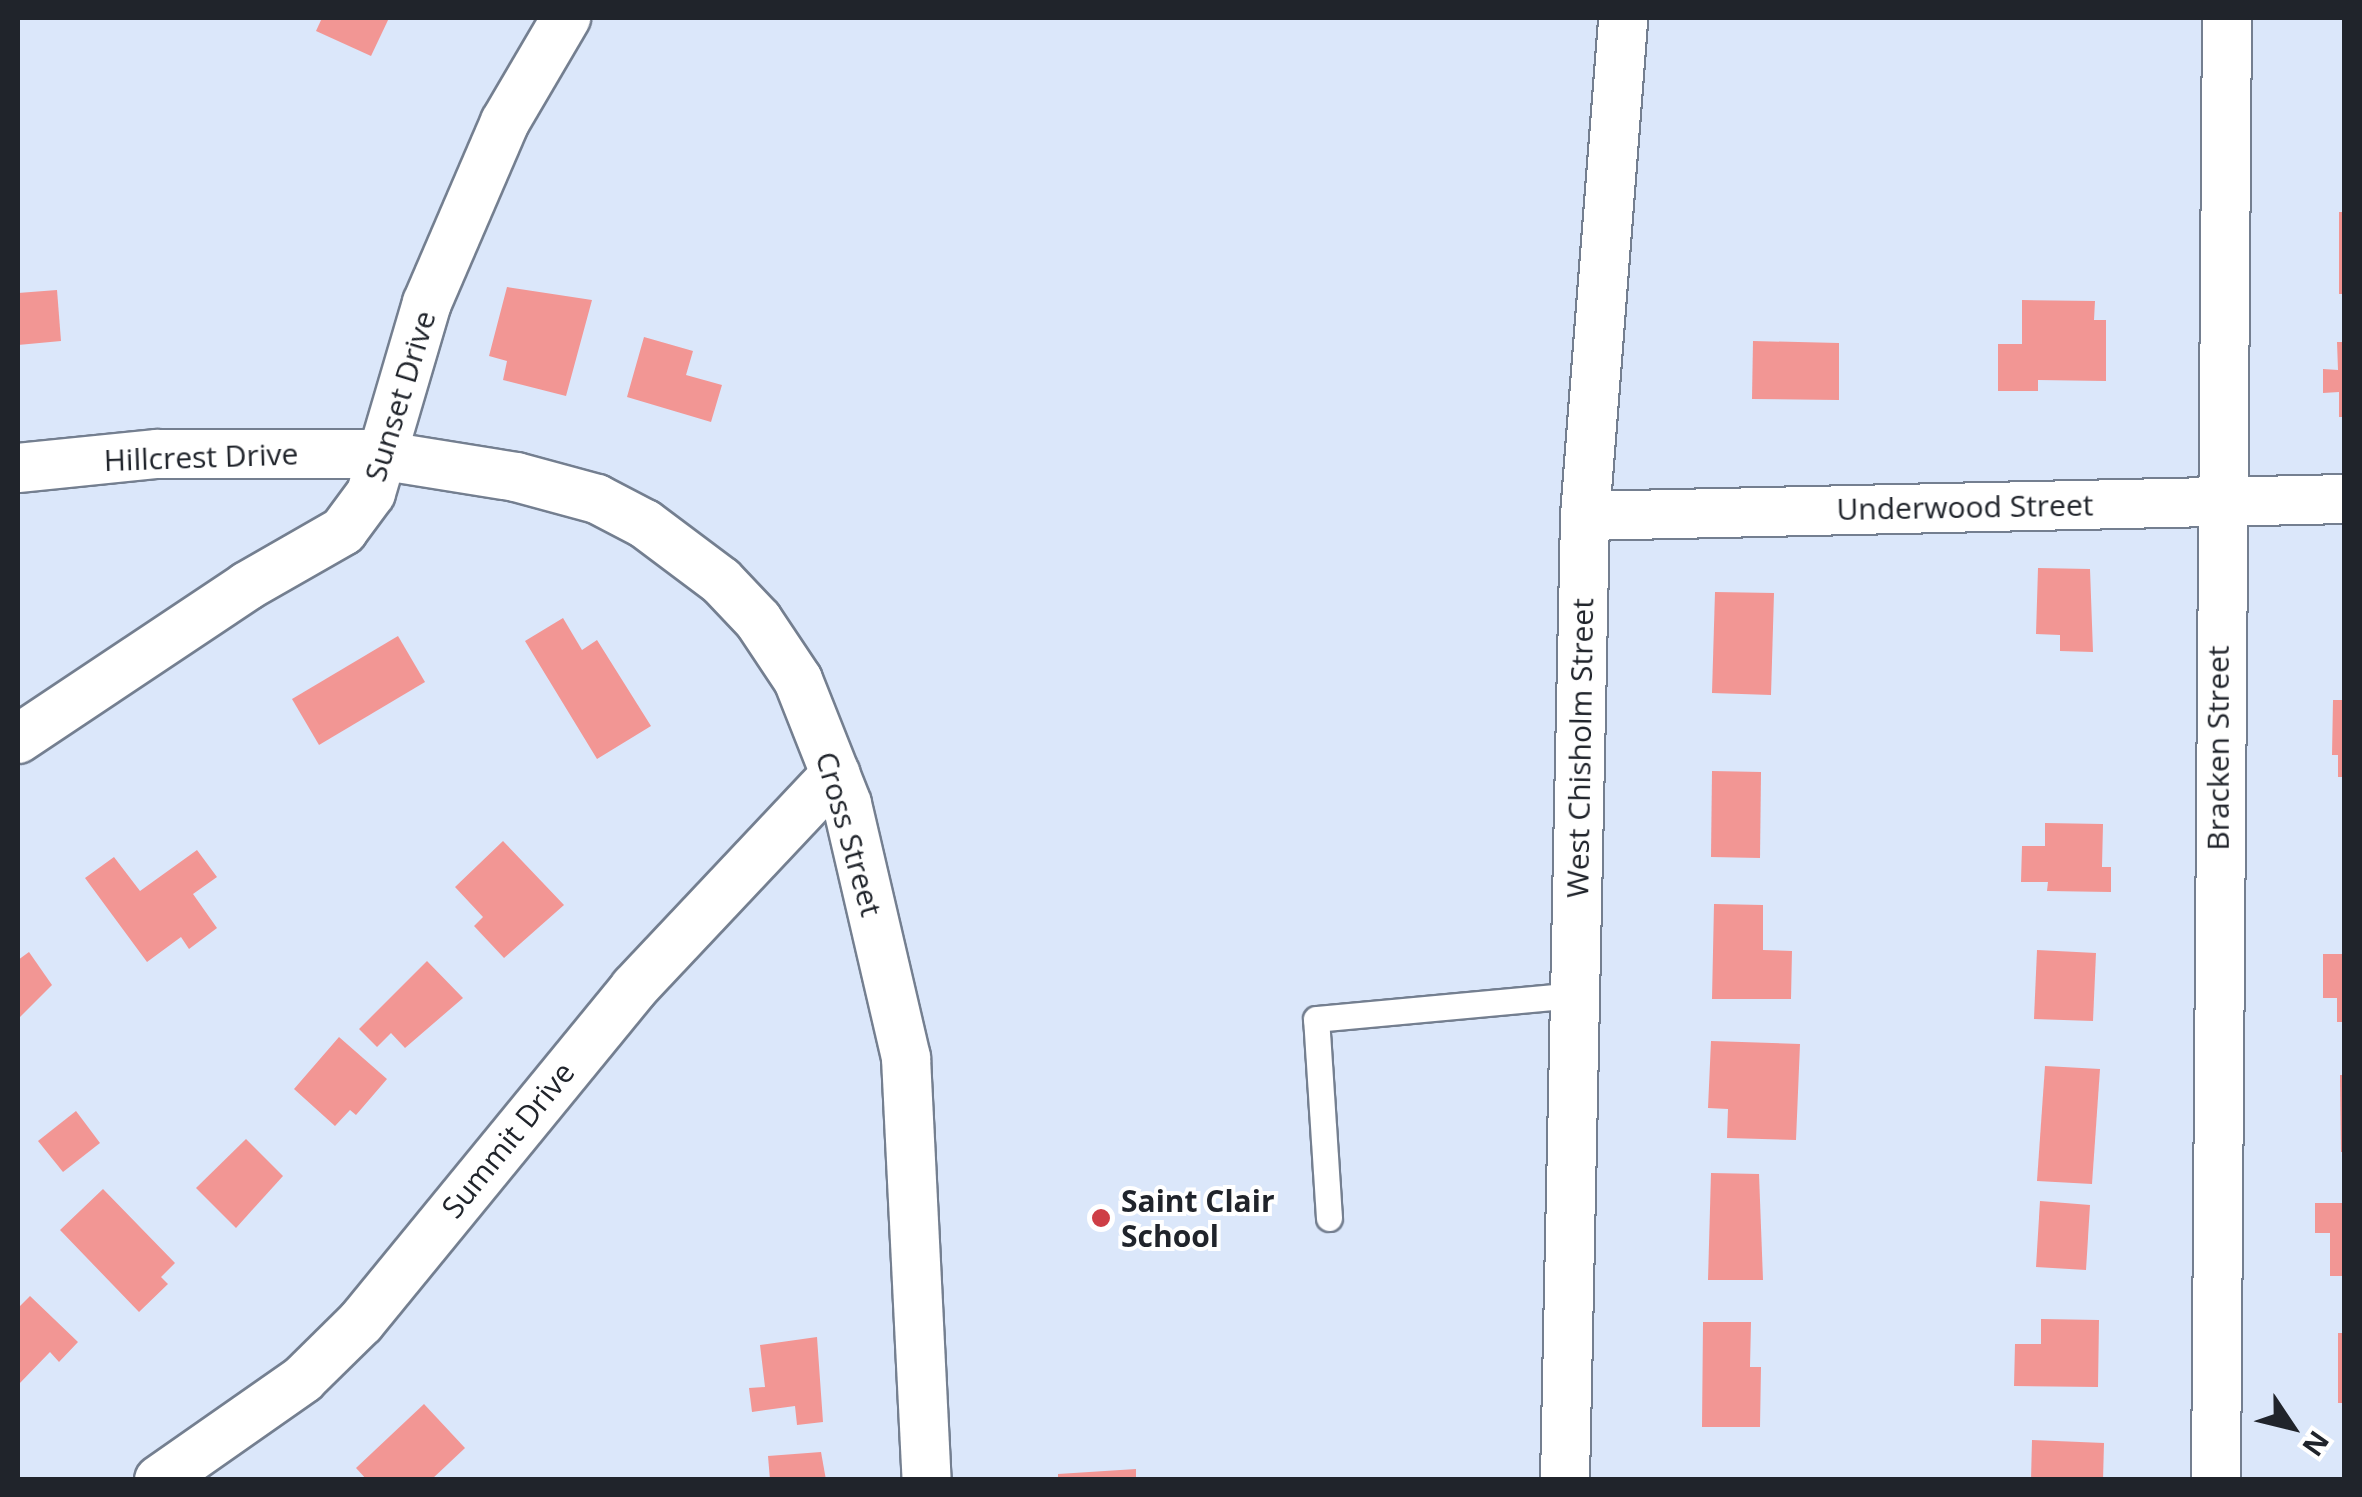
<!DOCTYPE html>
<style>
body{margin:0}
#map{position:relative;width:2362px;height:1497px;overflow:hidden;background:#dbe7fa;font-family:"Open Sans",sans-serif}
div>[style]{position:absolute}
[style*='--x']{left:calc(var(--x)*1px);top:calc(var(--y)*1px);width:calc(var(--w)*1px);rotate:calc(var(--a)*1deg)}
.building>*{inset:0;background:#f29694}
.roads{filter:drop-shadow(2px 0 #747f90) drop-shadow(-2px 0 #747f90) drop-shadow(0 2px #747f90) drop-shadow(0 -2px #747f90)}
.service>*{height:25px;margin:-12.5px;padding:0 12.5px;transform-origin:12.5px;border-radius:12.5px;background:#fff}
.minor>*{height:48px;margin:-24px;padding:0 24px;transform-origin:24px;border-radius:24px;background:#fff}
.dots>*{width:28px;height:28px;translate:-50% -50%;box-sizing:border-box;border:5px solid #fff;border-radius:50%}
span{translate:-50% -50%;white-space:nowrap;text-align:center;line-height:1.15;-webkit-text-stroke:8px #fff;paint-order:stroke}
.street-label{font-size:30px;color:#20242b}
.poi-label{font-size:30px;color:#20242b;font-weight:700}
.left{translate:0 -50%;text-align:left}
.frame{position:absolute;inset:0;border:20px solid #20242b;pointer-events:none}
.north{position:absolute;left:2242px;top:1377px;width:100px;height:100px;-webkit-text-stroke:8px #fff;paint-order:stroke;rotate:125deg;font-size:28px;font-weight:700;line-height:40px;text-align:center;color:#20242b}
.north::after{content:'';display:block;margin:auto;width:35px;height:45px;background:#20242b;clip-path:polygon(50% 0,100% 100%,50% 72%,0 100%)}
</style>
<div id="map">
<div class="building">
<i style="clip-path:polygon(322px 18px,389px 18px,371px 56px,316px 31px)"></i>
<i style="clip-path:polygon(2339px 212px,2344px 212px,2344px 294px,2339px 294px)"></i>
<i style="clip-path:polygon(507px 287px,592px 300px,566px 396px,503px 380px,507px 361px,489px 356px)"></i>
<i style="clip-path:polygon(57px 290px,61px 341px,18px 345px,18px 293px)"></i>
<i style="clip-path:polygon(2022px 300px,2095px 301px,2094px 320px,2106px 320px,2106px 381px,2038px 380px,2038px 391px,1998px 391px,1998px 344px,2022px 344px)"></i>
<i style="clip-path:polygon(644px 337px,693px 351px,686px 375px,722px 385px,711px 422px,627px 397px)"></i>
<i style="clip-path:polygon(1753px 341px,1839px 343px,1839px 400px,1752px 399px)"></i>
<i style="clip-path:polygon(2337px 342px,2344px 342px,2344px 417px,2339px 417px,2339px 392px,2323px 393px,2323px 369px,2338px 370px)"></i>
<i style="clip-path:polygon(2038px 568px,2090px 569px,2093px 652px,2060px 651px,2060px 635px,2036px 634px)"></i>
<i style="clip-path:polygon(1715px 592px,1774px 593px,1771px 695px,1712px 693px)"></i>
<i style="clip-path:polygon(563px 618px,582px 650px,597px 640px,651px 726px,597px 759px,525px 641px)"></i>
<i style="clip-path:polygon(398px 636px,425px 682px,319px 745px,292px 699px)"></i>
<i style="clip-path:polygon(2333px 700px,2344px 700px,2344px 777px,2338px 777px,2338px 755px,2332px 755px)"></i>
<i style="clip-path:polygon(1712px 771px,1761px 772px,1760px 858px,1711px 857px)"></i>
<i style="clip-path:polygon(2045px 823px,2103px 824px,2102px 867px,2111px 867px,2111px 892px,2047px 891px,2048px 882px,2021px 882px,2022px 846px,2045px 846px)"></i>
<i style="clip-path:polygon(503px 841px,564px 905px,504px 958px,474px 926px,483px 917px,455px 887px)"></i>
<i style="clip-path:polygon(197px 850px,217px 877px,193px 894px,217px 928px,189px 949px,181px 937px,147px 962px,85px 878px,114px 857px,140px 891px)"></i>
<i style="clip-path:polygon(1714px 904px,1763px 905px,1763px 950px,1792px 951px,1791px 999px,1712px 999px)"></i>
<i style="clip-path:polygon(2037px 950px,2096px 953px,2093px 1021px,2034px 1019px)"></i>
<i style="clip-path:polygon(29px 952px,52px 985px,18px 1019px,18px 960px)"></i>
<i style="clip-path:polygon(2323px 954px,2344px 954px,2344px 1022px,2337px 1022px,2337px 998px,2323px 998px)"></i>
<i style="clip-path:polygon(427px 961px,463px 998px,405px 1048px,391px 1033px,377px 1047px,359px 1029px)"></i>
<i style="clip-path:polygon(339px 1037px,387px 1079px,356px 1115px,350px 1110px,335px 1126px,294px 1089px)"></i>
<i style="clip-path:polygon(1711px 1041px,1800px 1044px,1796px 1140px,1727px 1138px,1728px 1109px,1708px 1108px)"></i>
<i style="clip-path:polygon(2045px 1066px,2100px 1069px,2092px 1184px,2037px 1181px)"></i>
<i style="clip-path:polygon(2340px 1075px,2344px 1075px,2344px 1152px,2341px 1152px)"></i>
<i style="clip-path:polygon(76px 1111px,100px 1143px,63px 1172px,38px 1141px)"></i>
<i style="clip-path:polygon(246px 1139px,283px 1176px,236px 1228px,196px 1188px)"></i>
<i style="clip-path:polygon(1711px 1173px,1759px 1174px,1763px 1280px,1708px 1280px)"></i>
<i style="clip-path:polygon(103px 1189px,175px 1263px,161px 1277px,168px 1284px,139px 1312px,60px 1230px)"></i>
<i style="clip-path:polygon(2040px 1201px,2090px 1205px,2086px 1270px,2036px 1267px)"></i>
<i style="clip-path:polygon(2315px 1203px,2344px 1203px,2344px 1276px,2330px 1276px,2330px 1233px,2315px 1233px)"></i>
<i style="clip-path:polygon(30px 1296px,78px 1342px,59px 1362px,50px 1352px,18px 1385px,18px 1308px)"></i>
<i style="clip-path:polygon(2041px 1319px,2099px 1320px,2098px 1387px,2014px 1386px,2015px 1344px,2041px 1344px)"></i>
<i style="clip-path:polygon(1703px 1322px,1751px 1322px,1750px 1367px,1761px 1367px,1760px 1427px,1702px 1427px)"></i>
<i style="clip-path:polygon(2338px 1333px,2344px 1333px,2344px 1403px,2338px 1403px)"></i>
<i style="clip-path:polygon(817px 1337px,823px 1422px,797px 1425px,795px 1406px,752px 1412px,749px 1388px,765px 1387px,760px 1345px)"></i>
<i style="clip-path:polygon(424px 1404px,465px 1448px,431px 1480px,367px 1480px,356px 1468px)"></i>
<i style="clip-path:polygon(2032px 1440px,2104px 1443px,2103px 1480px,2031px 1480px)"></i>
<i style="clip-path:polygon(821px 1452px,826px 1480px,770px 1480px,768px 1456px)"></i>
<i style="clip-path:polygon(1136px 1469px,1136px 1480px,1058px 1480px,1058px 1474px)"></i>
</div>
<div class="roads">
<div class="service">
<i style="--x:1329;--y:1218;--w:199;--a:-93.7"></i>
<i style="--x:1316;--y:1019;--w:260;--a:-5.3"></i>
</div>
<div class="minor">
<i style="--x:18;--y:468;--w:140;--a:-5.8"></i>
<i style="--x:157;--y:454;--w:216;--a:0"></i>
<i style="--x:373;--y:454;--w:145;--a:9.1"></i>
<i style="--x:516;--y:477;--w:84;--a:15.2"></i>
<i style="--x:597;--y:499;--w:54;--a:27.5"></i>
<i style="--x:645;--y:524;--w:95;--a:36.9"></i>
<i style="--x:721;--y:581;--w:54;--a:46.5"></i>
<i style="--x:758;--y:620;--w:72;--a:56.3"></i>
<i style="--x:798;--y:680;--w:133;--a:68.4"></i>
<i style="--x:847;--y:804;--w:261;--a:76.9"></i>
<i style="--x:906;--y:1058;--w:423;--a:87.2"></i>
<i style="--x:1585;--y:516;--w:759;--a:-1.28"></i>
<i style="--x:18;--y:739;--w:275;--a:-33.7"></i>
<i style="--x:247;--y:586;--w:111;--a:-29.8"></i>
<i style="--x:343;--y:531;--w:47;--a:-53.6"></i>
<i style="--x:371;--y:493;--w:198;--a:-73.6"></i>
<i style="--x:427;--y:303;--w:197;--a:-66.7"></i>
<i style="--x:505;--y:122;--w:121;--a:-59.6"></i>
<i style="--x:159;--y:1480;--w:176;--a:-35"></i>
<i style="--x:303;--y:1379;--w:81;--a:-44.5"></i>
<i style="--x:361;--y:1322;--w:431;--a:-50.7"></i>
<i style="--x:634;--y:988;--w:294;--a:-46.7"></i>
<i style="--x:1565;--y:1480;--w:964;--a:-88.81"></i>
<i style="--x:1585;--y:516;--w:499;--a:-85.6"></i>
<i style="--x:2216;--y:1480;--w:1462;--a:-89.57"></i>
</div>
</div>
<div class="dots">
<i style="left:1101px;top:1218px;background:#ce3e46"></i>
</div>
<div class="street-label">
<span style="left:400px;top:396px;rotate:-73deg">Sunset Drive</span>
<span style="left:201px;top:457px;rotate:-2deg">Hillcrest Drive</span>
<span style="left:1965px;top:507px;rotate:-1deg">Underwood Street</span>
<span style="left:1580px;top:748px;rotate:-89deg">West Chisholm Street</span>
<span style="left:2218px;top:748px;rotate:-90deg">Bracken Street</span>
<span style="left:849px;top:834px;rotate:74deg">Cross Street</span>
<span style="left:508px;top:1140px;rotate:-51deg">Summit Drive</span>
</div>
<div class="poi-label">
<span class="left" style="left:1121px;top:1218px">Saint Clair<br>School</span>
</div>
<div class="frame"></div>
<div class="north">N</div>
</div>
